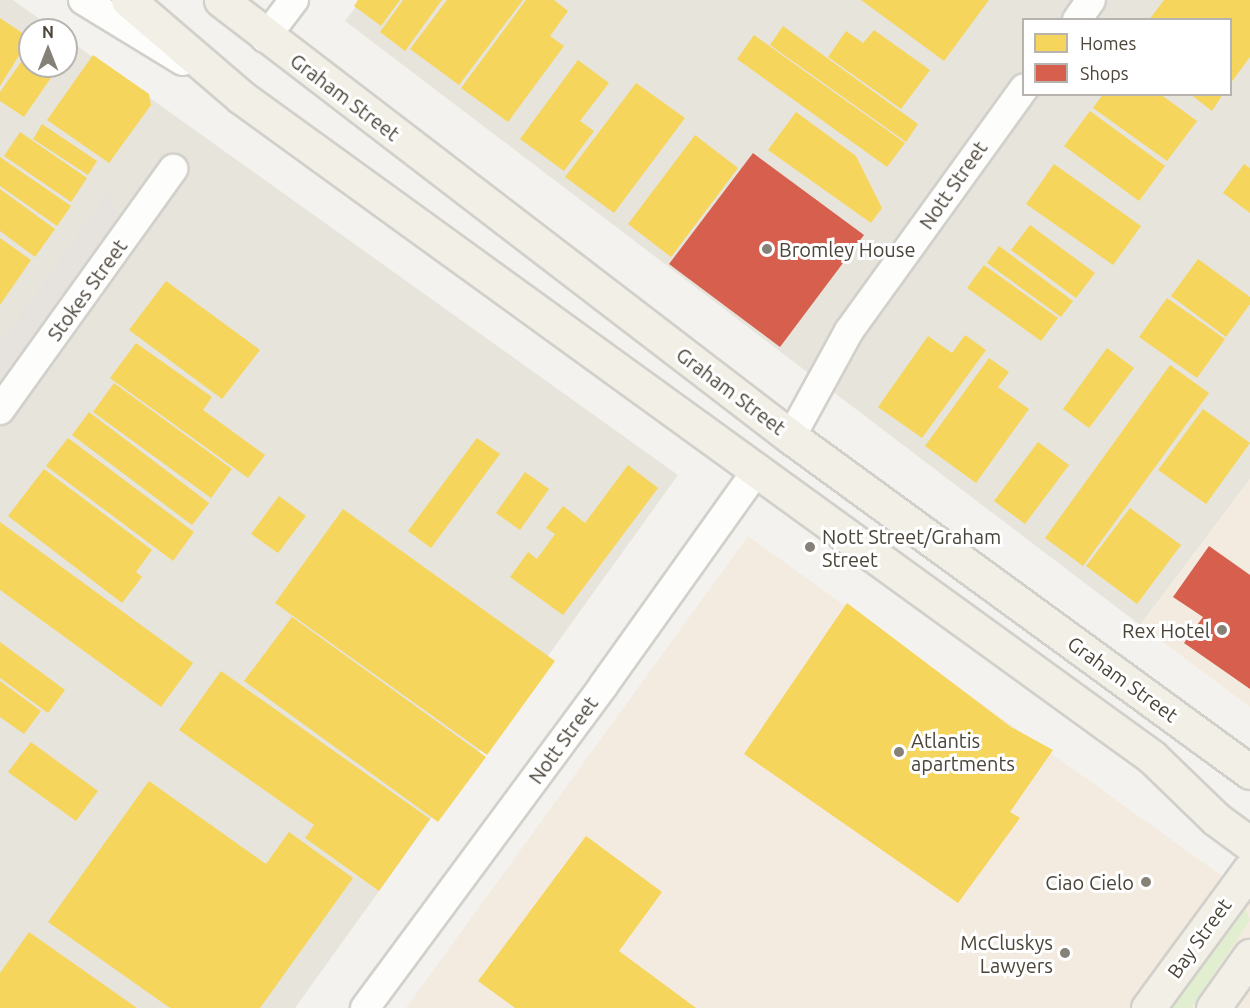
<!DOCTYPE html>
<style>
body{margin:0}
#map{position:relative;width:1250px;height:1008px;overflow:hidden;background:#f4f2ee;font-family:Ubuntu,sans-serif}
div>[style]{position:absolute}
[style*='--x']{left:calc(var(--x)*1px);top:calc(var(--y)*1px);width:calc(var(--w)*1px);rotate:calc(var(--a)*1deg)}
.residential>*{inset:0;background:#e7e4dc}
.commercial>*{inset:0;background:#f3ebdf}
.green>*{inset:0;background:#e1eecf}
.parking>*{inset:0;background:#e6e3df}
.homes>*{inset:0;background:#f6d55c}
.shops>*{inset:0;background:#d6604d}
.roads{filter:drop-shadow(2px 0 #d2d0cb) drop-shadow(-2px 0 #d2d0cb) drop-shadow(0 2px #d2d0cb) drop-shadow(0 -2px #d2d0cb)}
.street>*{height:28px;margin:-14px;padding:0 14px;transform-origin:14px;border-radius:14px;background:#fdfdfc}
.primary>*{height:33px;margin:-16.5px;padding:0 16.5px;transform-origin:16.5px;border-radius:16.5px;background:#f2efe6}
.dots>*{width:16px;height:16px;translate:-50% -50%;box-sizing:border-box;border:3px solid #fff;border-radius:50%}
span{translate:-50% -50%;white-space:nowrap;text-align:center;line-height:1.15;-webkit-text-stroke:6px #fff;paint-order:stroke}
.street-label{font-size:20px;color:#4b4439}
.poi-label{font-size:20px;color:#4b4439}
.left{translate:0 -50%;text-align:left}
.right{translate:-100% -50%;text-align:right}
.legend{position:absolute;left:1022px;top:18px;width:210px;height:78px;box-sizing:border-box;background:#fff;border:2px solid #b7b4b0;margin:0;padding:8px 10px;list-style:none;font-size:18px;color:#4b4439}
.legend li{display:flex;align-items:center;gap:12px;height:30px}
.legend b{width:30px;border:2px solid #b7b4b0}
.north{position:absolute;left:18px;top:18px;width:60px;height:60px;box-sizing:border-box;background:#fff;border:2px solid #b7b4b0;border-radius:50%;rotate:0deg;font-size:16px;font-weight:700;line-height:24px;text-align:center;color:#4b4439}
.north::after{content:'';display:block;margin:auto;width:21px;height:27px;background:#868178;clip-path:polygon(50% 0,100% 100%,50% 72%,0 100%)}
</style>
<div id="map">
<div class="residential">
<i style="clip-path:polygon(0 0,13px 0,55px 30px,30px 30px,30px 66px,66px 66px,66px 38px,678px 475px,295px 1008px,0 1008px)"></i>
<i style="clip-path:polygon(evenodd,361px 0,1250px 0,1250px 479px,1140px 625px,345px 21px,361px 0,1024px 20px,1230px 20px,1230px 94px,1024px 94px,1024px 20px)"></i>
</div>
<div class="commercial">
<i style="clip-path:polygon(1250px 479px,1250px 707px,1140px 625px)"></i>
<i style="clip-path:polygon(748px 536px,1250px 896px,1250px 1008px,406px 1008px)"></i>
</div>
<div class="green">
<i style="clip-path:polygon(1244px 906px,1250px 920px,1191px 1008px,1169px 1008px)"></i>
</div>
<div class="parking">
<i style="clip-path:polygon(108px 192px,120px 220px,0 383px,0 344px)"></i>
</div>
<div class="homes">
<i style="clip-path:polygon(358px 0,400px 0,381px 26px,354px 6px)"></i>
<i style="clip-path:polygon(403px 0,442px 0,405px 51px,380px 32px)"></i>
<i style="clip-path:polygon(447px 0,523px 0,459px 85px,410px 49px)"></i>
<i style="clip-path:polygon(526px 0,554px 0,568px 11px,550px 36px,564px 46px,508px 122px,461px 88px)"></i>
<i style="clip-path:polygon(861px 0,989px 0,944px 61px)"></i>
<i style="clip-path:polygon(1164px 0,1250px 0,1250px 57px,1230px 84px,1230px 20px,1149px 20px)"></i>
<i style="clip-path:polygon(0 18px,30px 38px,0 86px)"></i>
<i style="clip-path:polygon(783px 26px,918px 124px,906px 142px,770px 45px)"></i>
<i style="clip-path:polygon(874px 30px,930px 70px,901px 109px,828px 57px,846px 31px,863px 43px)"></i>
<i style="clip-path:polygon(754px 35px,905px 143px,887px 167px,737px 59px)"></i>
<i style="clip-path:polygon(66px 43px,72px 47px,66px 56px)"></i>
<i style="clip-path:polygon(30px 49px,30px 66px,59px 66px,24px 117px,0 101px,0 92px)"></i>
<i style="clip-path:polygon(93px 55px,149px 94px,151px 105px,109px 163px,47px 120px)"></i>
<i style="clip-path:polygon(578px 60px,609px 83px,580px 121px,594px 131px,564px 171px,520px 139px)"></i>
<i style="clip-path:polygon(636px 83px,685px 118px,614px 213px,565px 177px)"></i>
<i style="clip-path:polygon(1103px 94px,1160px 94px,1197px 121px,1167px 161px,1093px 108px)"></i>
<i style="clip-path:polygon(1190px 94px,1223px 94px,1212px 111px)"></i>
<i style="clip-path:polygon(1090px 111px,1165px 166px,1139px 201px,1064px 146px)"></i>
<i style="clip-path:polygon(796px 112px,856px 156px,882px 208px,871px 223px,768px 150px)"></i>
<i style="clip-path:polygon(42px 124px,97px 161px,88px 175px,33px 139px)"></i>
<i style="clip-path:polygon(20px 132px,87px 178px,71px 202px,4px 156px)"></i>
<i style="clip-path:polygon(695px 135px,738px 168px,671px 257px,628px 224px)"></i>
<i style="clip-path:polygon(0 157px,71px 206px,57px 226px,0 186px)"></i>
<i style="clip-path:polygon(1054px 164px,1141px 226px,1113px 265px,1026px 204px)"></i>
<i style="clip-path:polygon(1244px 164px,1250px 168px,1250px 213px,1223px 193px)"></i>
<i style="clip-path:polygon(0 189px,55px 229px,35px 257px,0 231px)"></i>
<i style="clip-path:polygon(1030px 225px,1095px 273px,1076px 298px,1011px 250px)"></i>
<i style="clip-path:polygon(0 238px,31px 260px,0 305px)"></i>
<i style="clip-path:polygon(999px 246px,1073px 301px,1061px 317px,987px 263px)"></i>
<i style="clip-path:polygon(1198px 259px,1250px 297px,1250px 304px,1226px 337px,1171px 296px)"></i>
<i style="clip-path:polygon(984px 265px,1058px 318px,1041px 341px,967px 288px)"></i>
<i style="clip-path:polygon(166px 281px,260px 350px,222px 399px,129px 330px)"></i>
<i style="clip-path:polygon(1167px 298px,1225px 339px,1197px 378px,1139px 337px)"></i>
<i style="clip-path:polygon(965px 335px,986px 350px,922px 438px,878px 407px,928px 336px,952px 353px)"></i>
<i style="clip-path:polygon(136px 343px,212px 397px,203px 410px,265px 455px,248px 478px,110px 378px)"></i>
<i style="clip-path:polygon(1107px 348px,1134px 368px,1089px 428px,1063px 409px)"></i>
<i style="clip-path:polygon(989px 358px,1009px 372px,998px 387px,1029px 409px,976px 483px,925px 446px)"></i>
<i style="clip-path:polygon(1170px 365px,1209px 393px,1083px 566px,1045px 538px)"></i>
<i style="clip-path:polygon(114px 383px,232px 469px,211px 498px,93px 412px)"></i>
<i style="clip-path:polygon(1203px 409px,1250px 443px,1206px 504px,1158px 470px)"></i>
<i style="clip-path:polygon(89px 412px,209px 503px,192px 525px,72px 435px)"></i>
<i style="clip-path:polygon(68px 438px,194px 532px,173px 561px,46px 466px)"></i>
<i style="clip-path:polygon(477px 438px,500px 454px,431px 548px,408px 531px)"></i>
<i style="clip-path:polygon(1038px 442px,1069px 465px,1025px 524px,994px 501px)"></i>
<i style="clip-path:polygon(628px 465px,658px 488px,563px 615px,510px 577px,528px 552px,537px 559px,555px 534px,546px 528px,563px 506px,585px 523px)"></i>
<i style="clip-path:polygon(44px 469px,152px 550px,136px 572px,142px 577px,122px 603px,8px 516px)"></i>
<i style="clip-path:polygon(525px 472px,549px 489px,520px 530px,496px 513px)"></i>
<i style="clip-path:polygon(279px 496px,306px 516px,278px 553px,251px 534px)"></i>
<i style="clip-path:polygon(1130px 508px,1181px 545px,1137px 604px,1086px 566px)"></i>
<i style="clip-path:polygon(343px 509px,555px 661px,487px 755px,275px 603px)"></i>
<i style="clip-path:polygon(0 522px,193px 663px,161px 707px,0 590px)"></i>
<i style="clip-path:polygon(847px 603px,1011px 727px,1053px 750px,1010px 812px,1020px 818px,958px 903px,744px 754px)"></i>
<i style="clip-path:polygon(292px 617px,486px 757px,438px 822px,244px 681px)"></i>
<i style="clip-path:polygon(0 642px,65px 690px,48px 713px,0 678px)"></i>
<i style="clip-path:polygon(221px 671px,430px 819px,379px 891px,305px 838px,314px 825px,179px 730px)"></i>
<i style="clip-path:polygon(0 681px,41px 711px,24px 734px,0 717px)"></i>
<i style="clip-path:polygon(31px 742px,98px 791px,76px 821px,8px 772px)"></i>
<i style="clip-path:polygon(149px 781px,266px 864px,289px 832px,353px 878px,260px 1008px,170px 1008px,48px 922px)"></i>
<i style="clip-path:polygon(586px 836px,662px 892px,619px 951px,696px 1008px,515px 1008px,478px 981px)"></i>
<i style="clip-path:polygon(29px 932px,137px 1008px,0 1008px,0 973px)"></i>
</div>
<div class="shops">
<i style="clip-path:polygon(753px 153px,864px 235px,780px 347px,669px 264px)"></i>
<i style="clip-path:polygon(1209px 546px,1250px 575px,1250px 689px,1184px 643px,1203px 617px,1173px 597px)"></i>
</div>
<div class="roads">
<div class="street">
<i style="--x:83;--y:0;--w:117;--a:31.4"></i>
<i style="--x:1077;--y:20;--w:24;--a:-55"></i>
<i style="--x:265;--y:38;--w:48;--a:-52.7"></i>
<i style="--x:0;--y:410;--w:297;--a:-54.3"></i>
<i style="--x:791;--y:437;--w:121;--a:-61.3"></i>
<i style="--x:849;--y:331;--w:299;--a:-54.2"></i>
<i style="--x:365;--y:1008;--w:400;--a:-53.5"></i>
<i style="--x:603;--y:686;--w:267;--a:-54.5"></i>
</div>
<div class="primary">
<i style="--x:128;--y:0;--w:149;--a:40.6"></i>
<i style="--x:241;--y:97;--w:1125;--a:35.92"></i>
<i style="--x:1152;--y:757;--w:89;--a:44.1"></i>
<i style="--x:1216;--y:819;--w:42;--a:36.3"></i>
<i style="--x:221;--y:0;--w:718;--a:37.48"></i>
<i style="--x:791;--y:437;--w:568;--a:36.12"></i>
<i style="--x:1148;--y:1008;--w:172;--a:-53.7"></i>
<i style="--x:1213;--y:1008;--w:64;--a:-54.6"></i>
</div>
</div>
<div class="dots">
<i style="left:767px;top:249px;background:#868178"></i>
<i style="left:810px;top:547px;background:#868178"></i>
<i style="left:1222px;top:630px;background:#868178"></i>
<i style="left:899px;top:752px;background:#868178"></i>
<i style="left:1146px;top:882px;background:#868178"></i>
<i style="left:1065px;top:953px;background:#868178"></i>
</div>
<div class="street-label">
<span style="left:345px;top:97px;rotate:37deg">Graham Street</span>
<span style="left:953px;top:185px;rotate:-55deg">Nott Street</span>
<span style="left:87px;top:290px;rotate:-54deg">Stokes Street</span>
<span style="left:731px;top:391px;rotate:37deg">Graham Street</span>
<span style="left:1123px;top:679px;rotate:36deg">Graham Street</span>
<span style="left:563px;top:740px;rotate:-54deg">Nott Street</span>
<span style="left:1199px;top:938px;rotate:-54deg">Bay Street</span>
</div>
<div class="poi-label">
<span class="left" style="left:779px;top:249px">Bromley House</span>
<span class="left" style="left:822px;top:548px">Nott Street/Graham<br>Street</span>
<span class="right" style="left:1210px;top:630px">Rex Hotel</span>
<span class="left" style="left:911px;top:752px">Atlantis<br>apartments</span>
<span class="right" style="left:1134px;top:882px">Ciao Cielo</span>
<span class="right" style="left:1053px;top:954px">McCluskys<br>Lawyers</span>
</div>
<ul class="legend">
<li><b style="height:16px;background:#f6d55c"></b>Homes</li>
<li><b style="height:16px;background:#d6604d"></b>Shops</li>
</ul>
<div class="north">N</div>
</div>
